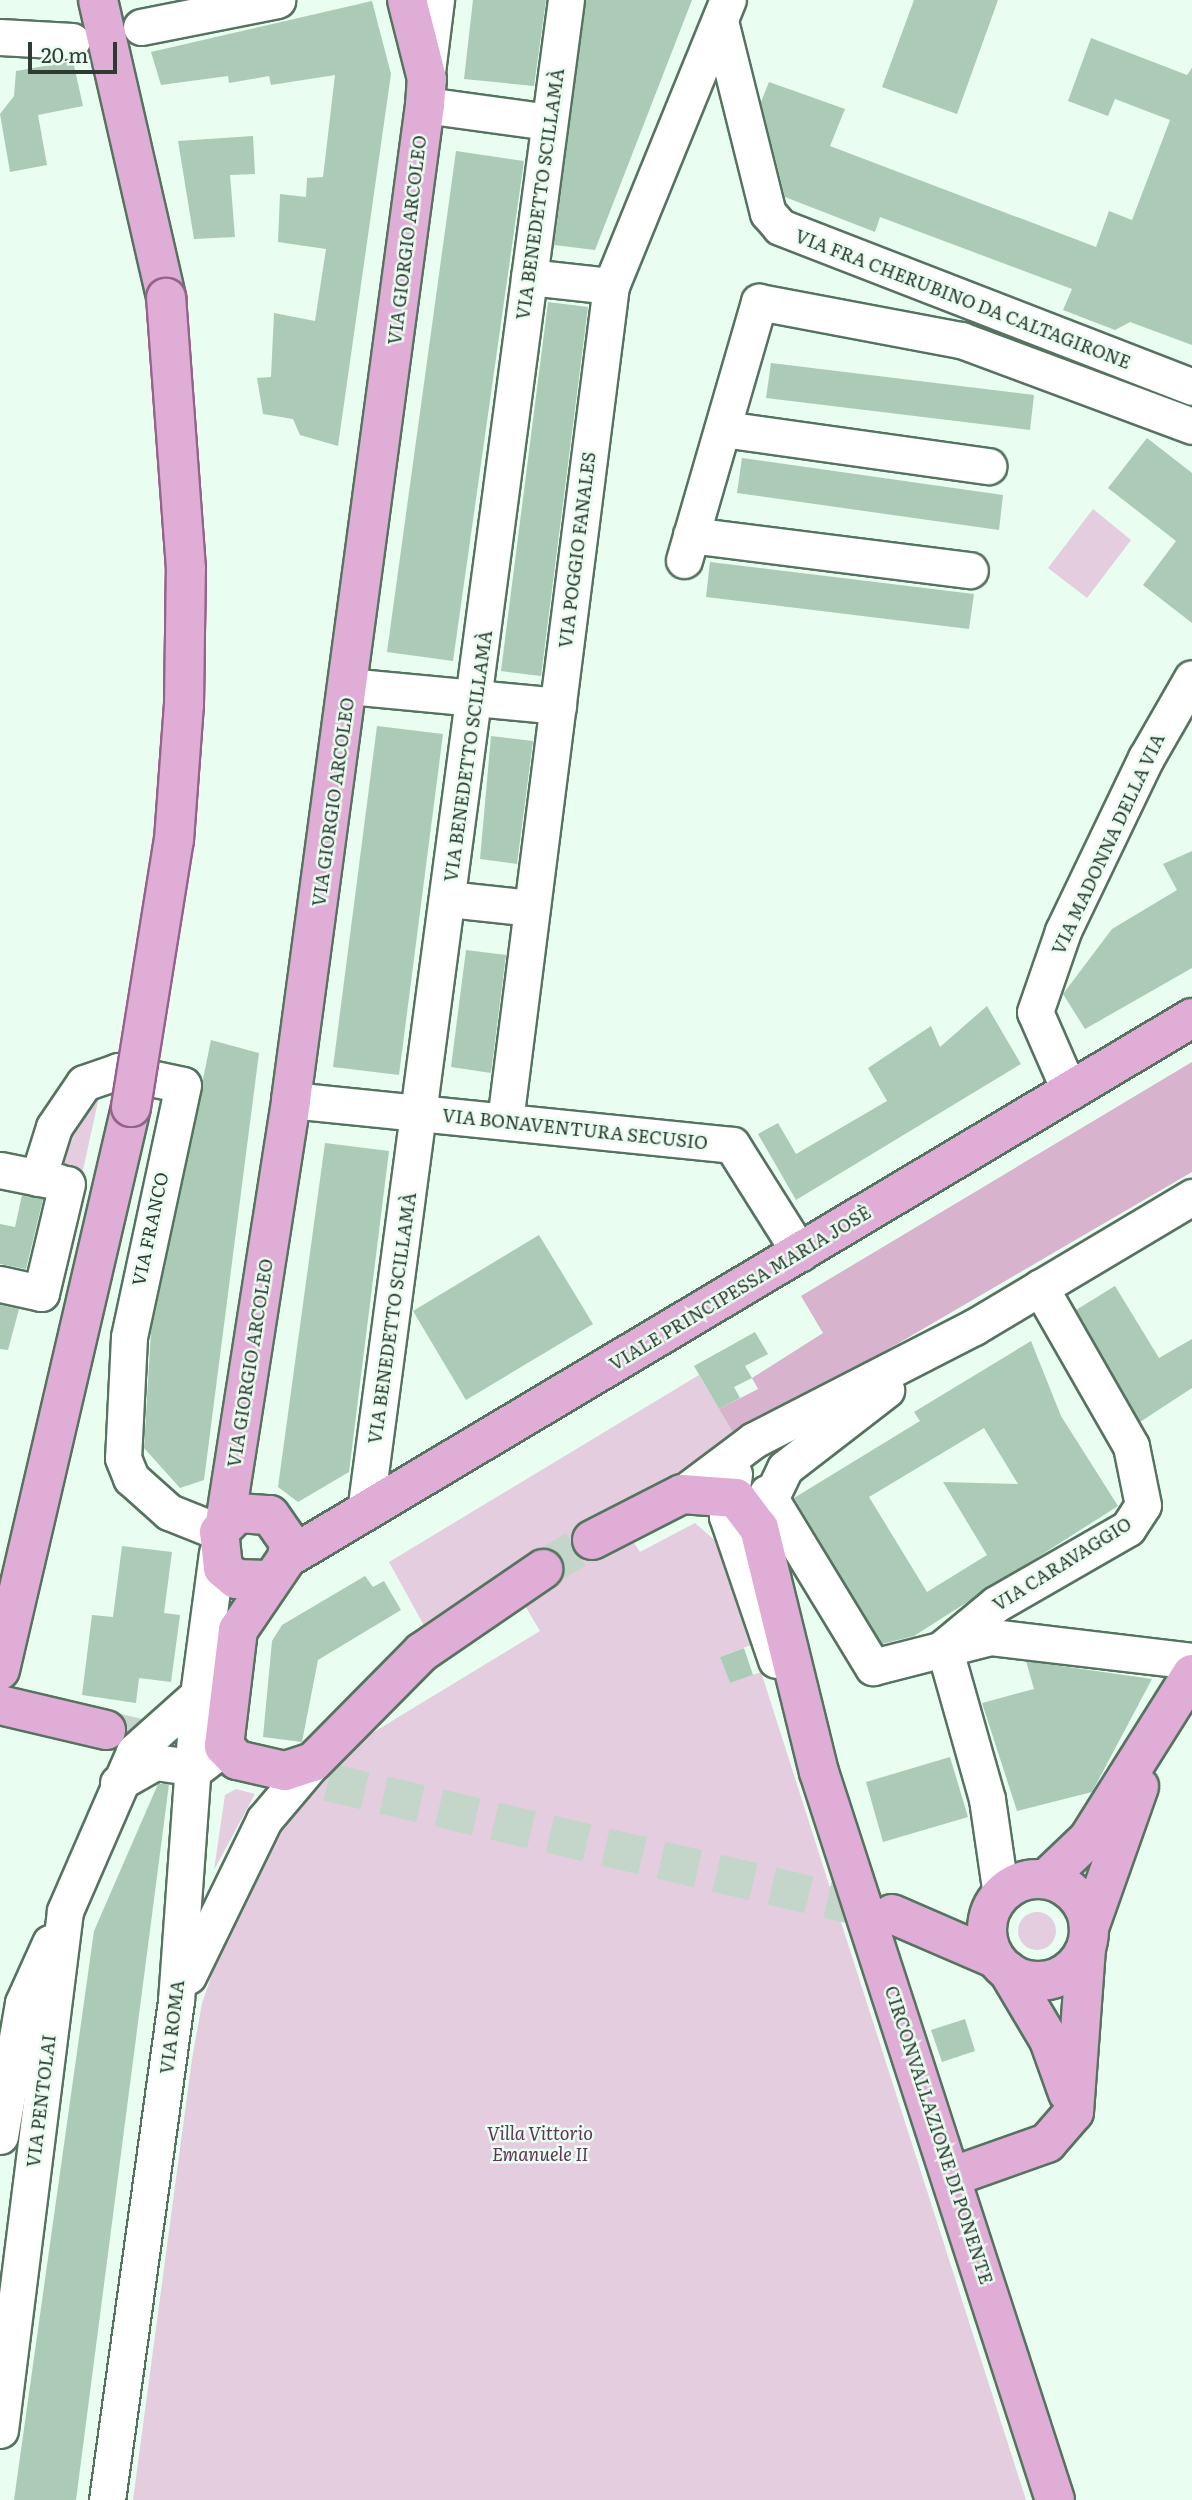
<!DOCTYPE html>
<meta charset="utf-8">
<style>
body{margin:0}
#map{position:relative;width:1192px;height:2500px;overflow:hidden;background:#e9fdf0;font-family:Literata,serif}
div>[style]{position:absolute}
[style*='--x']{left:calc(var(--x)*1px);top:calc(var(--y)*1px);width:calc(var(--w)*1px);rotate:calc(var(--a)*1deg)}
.green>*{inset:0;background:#e4cdde}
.round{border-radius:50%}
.forest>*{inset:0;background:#d7b3ce}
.building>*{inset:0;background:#abcbb6}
.major-tunnel>*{height:38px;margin-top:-19px;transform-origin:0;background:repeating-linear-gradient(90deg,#c4d6ca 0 38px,transparent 0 57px)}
.roads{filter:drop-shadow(2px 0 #567360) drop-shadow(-2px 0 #567360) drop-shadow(0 2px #567360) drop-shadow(0 -2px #567360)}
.minor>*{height:35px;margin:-17.5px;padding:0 17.5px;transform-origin:17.5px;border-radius:17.5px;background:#fff}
.major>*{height:38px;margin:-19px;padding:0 19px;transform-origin:19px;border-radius:19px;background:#e0add6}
.major>.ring{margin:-19px;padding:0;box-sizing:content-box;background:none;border:38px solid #e0add6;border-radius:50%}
.bridges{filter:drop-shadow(2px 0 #94628a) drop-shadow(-2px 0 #94628a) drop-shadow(0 2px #94628a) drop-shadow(0 -2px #94628a)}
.major-bridge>*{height:38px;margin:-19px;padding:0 19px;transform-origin:19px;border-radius:19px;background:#e0add6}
span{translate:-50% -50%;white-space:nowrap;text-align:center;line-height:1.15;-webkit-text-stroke:5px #e9fdf0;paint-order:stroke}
.street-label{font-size:18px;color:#2e3b32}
.park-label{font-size:18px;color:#613358;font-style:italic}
.scale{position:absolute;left:28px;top:42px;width:89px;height:32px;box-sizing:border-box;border:4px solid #2e3b32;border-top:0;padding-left:9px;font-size:21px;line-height:24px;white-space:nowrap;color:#2e3b32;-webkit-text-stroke:5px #e9fdf0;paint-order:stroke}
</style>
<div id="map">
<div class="green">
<i style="clip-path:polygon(1093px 509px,1131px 540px,1087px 598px,1048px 568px)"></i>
<i style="clip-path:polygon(99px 1097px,83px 1170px,70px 1169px,56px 1154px,88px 1098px)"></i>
<i style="clip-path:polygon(699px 1375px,736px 1438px,585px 1528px,603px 1558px,633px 1541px,640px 1552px,695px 1523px,718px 1543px,751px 1645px,720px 1657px,730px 1683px,761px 1672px,1026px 2500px,133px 2500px,192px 2059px,202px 2003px,246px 1877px,279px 1824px,354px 1744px,540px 1631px,524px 1604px,554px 1586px,537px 1559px,427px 1631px,389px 1562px)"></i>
<i style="clip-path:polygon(236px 1789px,255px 1794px,214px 1870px,225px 1795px)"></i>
<i class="round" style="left:1018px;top:1912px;width:38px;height:38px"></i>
</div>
<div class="forest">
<i style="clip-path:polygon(1192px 1062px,1192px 1172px,736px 1438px,719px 1409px,758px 1389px,752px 1378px,823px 1333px,801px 1296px)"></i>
</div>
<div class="building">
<i style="clip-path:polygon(473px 0,546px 0,534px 86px,464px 79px)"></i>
<i style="clip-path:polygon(586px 0,692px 0,595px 250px,554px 245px)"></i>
<i style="clip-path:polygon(914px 0,998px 0,957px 114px,882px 87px)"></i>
<i style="clip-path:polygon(372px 1px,391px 74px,338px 446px,300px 435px,293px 419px,263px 414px,257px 378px,271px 377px,274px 313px,315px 321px,326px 249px,278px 242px,280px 194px,306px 197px,307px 178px,323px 177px,335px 75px,271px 85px,269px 76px,229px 83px,228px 76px,161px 85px,151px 52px)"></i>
<i style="clip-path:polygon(1091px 38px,1187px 75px,1192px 68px,1192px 345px,1130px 322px,1115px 330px,1063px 310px,1072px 289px,880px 217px,875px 232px,785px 197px,761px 102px,769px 82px,845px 109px,830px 146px,1096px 247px,1109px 211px,1132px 220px,1170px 120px,1115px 99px,1108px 116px,1068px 101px)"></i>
<i style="clip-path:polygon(73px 61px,83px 106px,38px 115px,47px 165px,10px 172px,0 114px,14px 96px,16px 71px)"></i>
<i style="clip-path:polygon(253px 136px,255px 174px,230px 175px,235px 237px,194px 239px,178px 141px)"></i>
<i style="clip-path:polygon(456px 151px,524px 161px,453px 661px,387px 652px)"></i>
<i style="clip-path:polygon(548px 302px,588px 307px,541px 676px,501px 671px)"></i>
<i style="clip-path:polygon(771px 363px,1034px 395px,1030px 430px,766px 398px)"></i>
<i style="clip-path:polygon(1147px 438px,1192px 473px,1192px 623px,1143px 585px,1176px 541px,1108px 488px)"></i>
<i style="clip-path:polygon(742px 458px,1003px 495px,999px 530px,737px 493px)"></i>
<i style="clip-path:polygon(710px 562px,974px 594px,969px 629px,706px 597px)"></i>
<i style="clip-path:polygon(377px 726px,443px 734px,399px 1075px,333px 1067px)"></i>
<i style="clip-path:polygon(491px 736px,533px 741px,517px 864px,480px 859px)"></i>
<i style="clip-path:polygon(1192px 851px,1192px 968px,1085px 1029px,1063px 994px,1112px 929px,1177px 890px,1163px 864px)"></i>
<i style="clip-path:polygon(466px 950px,506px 955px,491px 1073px,451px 1067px)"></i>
<i style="clip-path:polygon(987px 1006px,1021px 1064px,796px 1200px,758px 1134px,778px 1123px,796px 1154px,887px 1101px,868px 1068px,931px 1026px,940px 1047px)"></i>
<i style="clip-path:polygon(211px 1040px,259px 1053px,204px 1480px,180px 1488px,144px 1448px,151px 1332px)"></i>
<i style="clip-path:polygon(325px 1143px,389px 1151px,349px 1472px,298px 1502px,278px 1487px)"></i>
<i style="clip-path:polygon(22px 1195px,43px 1199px,26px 1269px,0 1264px,0 1224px,15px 1227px)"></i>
<i style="clip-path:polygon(539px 1235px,593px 1324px,466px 1400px,413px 1311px)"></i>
<i style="clip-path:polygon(1115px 1286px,1159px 1358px,1192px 1339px,1192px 1388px,1140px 1422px,1076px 1310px)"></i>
<i style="clip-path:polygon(0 1305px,19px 1309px,8px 1350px,0 1349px)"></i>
<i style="clip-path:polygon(755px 1332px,768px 1354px,745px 1366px,752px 1378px,734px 1387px,740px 1398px,719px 1409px,694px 1366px)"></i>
<i style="clip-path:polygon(evenodd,1031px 1341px,1061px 1416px,1118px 1506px,914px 1636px,882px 1644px,794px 1498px,920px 1421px,914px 1412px,1031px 1341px,984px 1428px,1018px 1484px,943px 1482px,987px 1555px,927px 1592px,869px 1497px,984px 1428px)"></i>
<i style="clip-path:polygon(122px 1546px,172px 1552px,164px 1613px,180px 1615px,171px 1682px,139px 1678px,136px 1703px,82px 1695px,92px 1615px,113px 1617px)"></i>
<i style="clip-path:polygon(365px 1576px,373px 1587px,384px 1581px,401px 1610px,318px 1660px,302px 1742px,263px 1737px,272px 1641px,282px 1625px)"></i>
<i style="clip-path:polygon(744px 1648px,753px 1675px,730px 1683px,720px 1657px)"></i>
<i style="clip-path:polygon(1026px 1661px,1152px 1679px,1092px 1792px,1017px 1811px,982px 1703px,1034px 1689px)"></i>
<i style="clip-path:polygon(950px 1757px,968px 1817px,883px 1842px,866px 1782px)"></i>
<i style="clip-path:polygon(158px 1784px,169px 1784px,76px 2500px,14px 2500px,94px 1931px)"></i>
<i style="clip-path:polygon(965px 2019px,975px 2051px,942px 2062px,931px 2030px)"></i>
</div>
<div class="major-tunnel">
<i style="--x:543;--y:1569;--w:57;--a:-30.6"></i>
<i style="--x:106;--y:1730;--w:806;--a:13.19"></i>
</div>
<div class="roads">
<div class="minor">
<i style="--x:720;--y:21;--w:198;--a:76"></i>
<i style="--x:768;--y:213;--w:18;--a:49"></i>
<i style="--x:780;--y:227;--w:442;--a:21.2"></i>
<i style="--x:141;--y:27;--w:139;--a:-11.2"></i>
<i style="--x:0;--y:37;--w:72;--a:3.2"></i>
<i style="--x:427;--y:72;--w:73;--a:-82.9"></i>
<i style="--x:425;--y:105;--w:125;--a:7.8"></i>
<i style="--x:529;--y:277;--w:82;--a:6.3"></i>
<i style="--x:724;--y:429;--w:267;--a:8"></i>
<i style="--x:691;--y:535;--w:281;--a:7.2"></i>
<i style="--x:684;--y:560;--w:269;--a:-73.8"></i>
<i style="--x:759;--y:302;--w:206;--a:10.7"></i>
<i style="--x:961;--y:340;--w:246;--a:20.4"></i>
<i style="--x:348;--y:686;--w:211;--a:5.4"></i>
<i style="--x:448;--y:899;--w:84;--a:6.1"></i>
<i style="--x:1070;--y:1092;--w:87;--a:-113.6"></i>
<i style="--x:1035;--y:1012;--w:86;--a:-70.9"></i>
<i style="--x:1063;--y:931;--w:192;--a:-64.4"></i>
<i style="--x:1146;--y:758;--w:92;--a:-60.1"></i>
<i style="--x:291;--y:1100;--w:443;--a:5.8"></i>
<i style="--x:732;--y:1145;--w:128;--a:57.8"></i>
<i style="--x:505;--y:1121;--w:842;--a:-82.77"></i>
<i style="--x:611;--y:286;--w:309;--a:-67.8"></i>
<i style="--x:0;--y:1170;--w:60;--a:11.5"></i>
<i style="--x:38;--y:1178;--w:53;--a:-72.6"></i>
<i style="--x:54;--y:1127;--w:53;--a:-55.7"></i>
<i style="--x:84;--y:1083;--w:36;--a:-19"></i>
<i style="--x:118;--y:1071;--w:66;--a:12.2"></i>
<i style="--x:183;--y:1085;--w:258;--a:102.1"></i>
<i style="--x:129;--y:1337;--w:121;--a:92.8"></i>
<i style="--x:123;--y:1458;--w:22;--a:68"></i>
<i style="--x:131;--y:1478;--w:51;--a:41.8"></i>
<i style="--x:169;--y:1512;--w:54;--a:21.8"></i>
<i style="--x:0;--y:1284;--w:42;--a:12.4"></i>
<i style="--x:41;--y:1293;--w:112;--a:-76.6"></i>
<i style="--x:734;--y:1474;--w:43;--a:99.5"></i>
<i style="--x:727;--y:1516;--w:152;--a:71.2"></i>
<i style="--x:767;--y:1493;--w:204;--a:58.7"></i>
<i style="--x:873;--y:1667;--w:122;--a:-14.3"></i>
<i style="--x:991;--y:1637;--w:202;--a:6.8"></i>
<i style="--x:682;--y:1494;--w:90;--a:-36.9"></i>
<i style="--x:754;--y:1440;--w:247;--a:-27.2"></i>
<i style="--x:974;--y:1327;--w:254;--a:-30.8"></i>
<i style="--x:365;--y:1512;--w:1525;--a:-82.43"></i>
<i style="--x:762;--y:1516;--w:53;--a:-64.4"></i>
<i style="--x:785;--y:1468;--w:128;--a:-37.7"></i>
<i style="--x:118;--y:1783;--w:43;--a:-29.6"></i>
<i style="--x:155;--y:1762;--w:42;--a:8.1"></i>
<i style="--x:197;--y:1768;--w:23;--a:-38"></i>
<i style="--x:1001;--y:1895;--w:97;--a:-98.3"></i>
<i style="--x:987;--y:1799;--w:158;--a:-105.8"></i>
<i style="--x:944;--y:1647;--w:67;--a:-39.6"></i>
<i style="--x:996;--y:1604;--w:152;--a:-29.9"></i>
<i style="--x:1128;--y:1528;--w:27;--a:-57"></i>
<i style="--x:1143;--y:1505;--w:60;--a:-101.5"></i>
<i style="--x:1131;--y:1446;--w:183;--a:-119.8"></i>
<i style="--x:188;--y:1976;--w:174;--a:-64"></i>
<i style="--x:264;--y:1820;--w:76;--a:-49.8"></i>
<i style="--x:0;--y:2136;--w:135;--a:-80.2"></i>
<i style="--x:23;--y:2003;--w:66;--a:-65.8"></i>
<i style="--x:0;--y:2430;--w:523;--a:-82.86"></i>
<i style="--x:65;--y:1911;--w:173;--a:-66.5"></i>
<i style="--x:134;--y:1752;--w:86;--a:-41.7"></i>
<i style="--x:107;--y:2500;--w:504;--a:-82.13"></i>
<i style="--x:176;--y:2001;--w:307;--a:-85.9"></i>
<i style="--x:198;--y:1695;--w:143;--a:-82.4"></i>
</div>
<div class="major">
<i style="--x:98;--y:0;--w:306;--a:77.1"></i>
<i style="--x:225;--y:1523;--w:428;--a:-81.1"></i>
<i style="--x:291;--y:1100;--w:1004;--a:-82.33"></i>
<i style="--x:425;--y:105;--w:26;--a:-86"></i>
<i style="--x:427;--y:79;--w:81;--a:-104.2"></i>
<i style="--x:592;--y:1540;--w:101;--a:-27.1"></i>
<i style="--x:682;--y:1494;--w:54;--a:4.2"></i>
<i style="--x:736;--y:1498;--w:38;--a:53"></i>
<i style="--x:759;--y:1528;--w:251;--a:76.2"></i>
<i style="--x:819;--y:1772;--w:765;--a:72.04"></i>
<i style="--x:287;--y:1558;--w:1054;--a:-30.82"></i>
<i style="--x:267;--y:1580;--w:31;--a:-178"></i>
<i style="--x:236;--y:1579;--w:17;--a:-140"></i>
<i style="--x:223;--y:1568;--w:36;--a:-96"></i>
<i style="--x:219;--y:1532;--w:27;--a:-45"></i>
<i style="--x:238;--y:1513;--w:32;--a:4"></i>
<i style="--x:270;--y:1515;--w:33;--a:55"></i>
<i style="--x:289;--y:1542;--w:16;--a:97"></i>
<i style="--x:287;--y:1558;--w:87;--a:124.2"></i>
<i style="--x:238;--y:1630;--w:117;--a:96.9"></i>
<i style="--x:224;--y:1746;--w:19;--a:47"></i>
<i style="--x:237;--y:1760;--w:49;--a:12.9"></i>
<i style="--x:285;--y:1771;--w:29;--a:-18"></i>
<i style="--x:313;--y:1762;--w:155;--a:-45.3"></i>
<i style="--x:422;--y:1652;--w:147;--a:-34.4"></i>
<i style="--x:0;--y:1670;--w:578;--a:-76.9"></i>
<i style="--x:0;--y:1705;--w:109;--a:13.3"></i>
<i style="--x:1046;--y:1879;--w:58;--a:-43.6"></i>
<i style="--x:1088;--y:1839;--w:195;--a:-57.8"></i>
<i class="ring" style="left:987px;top:1879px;width:64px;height:64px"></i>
<i style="--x:892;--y:1914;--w:113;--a:23.4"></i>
<i style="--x:1089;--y:1928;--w:150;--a:-70.5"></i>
<i style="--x:1008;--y:1971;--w:80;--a:59.3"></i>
<i style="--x:1049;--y:2040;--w:56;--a:70.3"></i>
<i style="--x:954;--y:2176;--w:99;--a:-19.5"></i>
<i style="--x:1047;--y:2143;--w:41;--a:-48.9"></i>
<i style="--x:1074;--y:2112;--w:164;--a:-85.8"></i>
</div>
</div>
<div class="bridges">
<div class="major-bridge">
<i style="--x:131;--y:1107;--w:270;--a:-80.9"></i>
<i style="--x:174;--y:840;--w:135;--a:-85.8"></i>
<i style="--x:184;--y:705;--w:136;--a:-89.2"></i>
<i style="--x:186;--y:569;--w:272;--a:-94.2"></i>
</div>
</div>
<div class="street-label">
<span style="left:540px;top:194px;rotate:-82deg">VIA BENEDETTO SCILLAMÀ</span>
<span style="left:407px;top:240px;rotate:-83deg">VIA GIORGIO ARCOLEO</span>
<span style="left:963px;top:299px;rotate:21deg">VIA FRA CHERUBINO DA CALTAGIRONE</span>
<span style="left:577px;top:550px;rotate:-83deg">VIA POGGIO FANALES</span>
<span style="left:468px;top:756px;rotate:-82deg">VIA BENEDETTO SCILLAMÀ</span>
<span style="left:333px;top:802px;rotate:-82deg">VIA GIORGIO ARCOLEO</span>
<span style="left:1108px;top:844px;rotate:-65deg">VIA MADONNA DELLA VIA</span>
<span style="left:575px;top:1129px;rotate:6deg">VIA BONAVENTURA SECUSIO</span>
<span style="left:150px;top:1229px;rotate:-78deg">VIA FRANCO</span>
<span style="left:740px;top:1288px;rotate:-31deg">VIALE PRINCIPESSA MARIA JOSÈ</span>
<span style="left:392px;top:1318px;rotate:-82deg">VIA BENEDETTO SCILLAMÀ</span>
<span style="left:250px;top:1363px;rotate:-81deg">VIA GIORGIO ARCOLEO</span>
<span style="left:1062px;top:1564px;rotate:-32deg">VIA CARAVAGGIO</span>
<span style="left:172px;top:2027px;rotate:-83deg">VIA ROMA</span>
<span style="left:41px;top:2101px;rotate:-83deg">VIA PENTOLAI</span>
<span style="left:939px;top:2135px;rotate:72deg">CIRCONVALLAZIONE DI PONENTE</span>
</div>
<div class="park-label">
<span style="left:540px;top:2144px">Villa Vittorio<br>Emanuele II</span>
</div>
<div class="scale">20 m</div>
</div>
